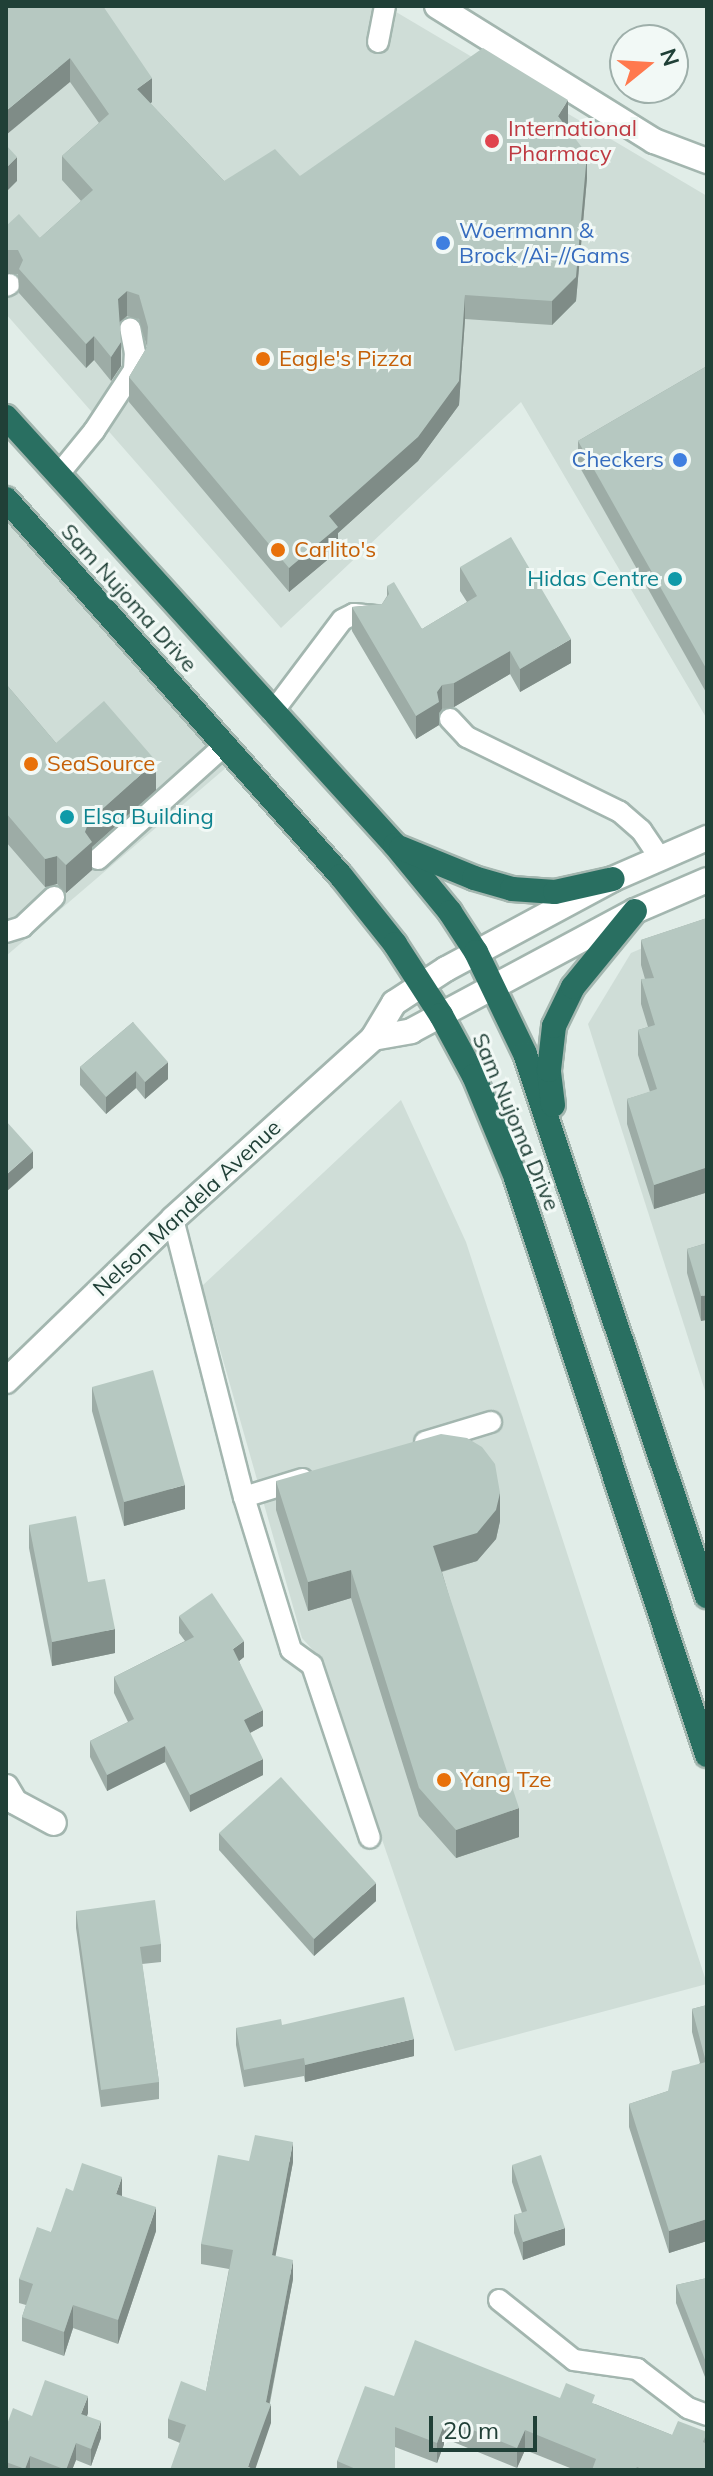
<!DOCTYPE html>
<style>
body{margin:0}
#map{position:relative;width:713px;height:2476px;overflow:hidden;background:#e1ede8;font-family:Mulish,sans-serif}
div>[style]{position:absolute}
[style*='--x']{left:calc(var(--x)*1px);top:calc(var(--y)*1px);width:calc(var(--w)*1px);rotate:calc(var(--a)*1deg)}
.built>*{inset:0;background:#cfddd7}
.roads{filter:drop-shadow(2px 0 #a3b6af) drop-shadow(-2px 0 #a3b6af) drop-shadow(0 2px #a3b6af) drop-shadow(0 -2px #a3b6af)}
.lane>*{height:20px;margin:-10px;padding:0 10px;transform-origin:10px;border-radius:10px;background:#fff}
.street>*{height:24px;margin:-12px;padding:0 12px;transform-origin:12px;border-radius:12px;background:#fff}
.secondary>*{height:24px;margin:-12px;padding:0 12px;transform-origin:12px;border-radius:12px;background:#fff}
.highway>*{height:24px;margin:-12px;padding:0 12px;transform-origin:12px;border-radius:12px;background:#296f61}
.wall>*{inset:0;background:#9daca6}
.shaded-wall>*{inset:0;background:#7f8c87}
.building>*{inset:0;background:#b6c8c1}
.dots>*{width:22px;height:22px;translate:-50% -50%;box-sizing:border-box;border:4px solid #f2f9f6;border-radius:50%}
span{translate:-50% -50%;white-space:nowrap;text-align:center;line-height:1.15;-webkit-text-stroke:6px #f2f9f6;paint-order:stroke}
.health-label{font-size:22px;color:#be3a42}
.left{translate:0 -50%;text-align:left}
.shop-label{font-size:22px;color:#366cbe}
.right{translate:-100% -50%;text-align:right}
.food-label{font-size:22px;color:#c56008}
.culture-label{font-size:22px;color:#0d838f}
.street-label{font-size:22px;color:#204037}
.frame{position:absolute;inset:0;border:8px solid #204037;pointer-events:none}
.north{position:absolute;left:609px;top:24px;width:80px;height:80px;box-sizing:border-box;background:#f2f9f6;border:2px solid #9eafaa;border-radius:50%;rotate:72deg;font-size:22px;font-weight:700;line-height:32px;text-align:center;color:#204037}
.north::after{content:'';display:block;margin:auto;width:28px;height:36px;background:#ff794e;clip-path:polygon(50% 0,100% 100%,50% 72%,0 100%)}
.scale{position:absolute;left:429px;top:2416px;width:108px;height:36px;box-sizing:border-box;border:4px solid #204037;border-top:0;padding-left:10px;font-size:24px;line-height:28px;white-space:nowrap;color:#204037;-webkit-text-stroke:6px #f2f9f6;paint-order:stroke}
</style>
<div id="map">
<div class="built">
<i style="clip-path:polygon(6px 6px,386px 6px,707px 196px,707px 719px,521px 402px,281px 628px,6px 314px)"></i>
<i style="clip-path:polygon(6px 502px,235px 760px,6px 956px)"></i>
<i style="clip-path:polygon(707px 920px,707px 1397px,588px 1024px,631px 953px)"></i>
<i style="clip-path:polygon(401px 1100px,466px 1242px,707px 1984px,455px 2051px,319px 1657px,302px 1638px,202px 1286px)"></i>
</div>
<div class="roads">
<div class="lane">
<i style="--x:378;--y:42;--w:37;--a:-79"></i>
<i style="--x:6;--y:286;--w:4;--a:-27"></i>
<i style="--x:58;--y:475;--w:57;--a:-50.7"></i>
<i style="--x:94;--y:431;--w:73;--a:-56.7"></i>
<i style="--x:134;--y:370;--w:17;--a:-87"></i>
<i style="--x:135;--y:353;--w:25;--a:-101"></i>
<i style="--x:272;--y:713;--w:116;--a:-53"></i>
<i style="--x:342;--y:620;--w:13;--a:-27"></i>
<i style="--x:354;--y:614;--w:22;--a:5"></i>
<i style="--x:450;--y:719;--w:25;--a:47"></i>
<i style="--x:467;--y:737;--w:170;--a:26.1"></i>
<i style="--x:620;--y:812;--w:28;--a:41"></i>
<i style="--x:641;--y:830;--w:34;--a:56"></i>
<i style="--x:98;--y:859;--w:171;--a:-41.9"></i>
<i style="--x:6;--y:932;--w:17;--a:-17"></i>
<i style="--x:22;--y:927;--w:44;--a:-43.2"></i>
<i style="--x:173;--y:1219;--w:287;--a:75.7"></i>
<i style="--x:244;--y:1497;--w:61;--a:-17.2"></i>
<i style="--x:425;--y:1442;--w:69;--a:-16.9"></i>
<i style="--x:244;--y:1497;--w:160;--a:72.9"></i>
<i style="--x:291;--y:1650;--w:26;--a:36"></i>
<i style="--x:312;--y:1665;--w:182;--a:71.5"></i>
<i style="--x:499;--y:2300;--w:96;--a:38.7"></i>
<i style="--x:574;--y:2360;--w:64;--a:8.1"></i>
<i style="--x:637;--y:2369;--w:64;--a:37.4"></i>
<i style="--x:688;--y:2408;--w:20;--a:20"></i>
</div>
<div class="street">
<i style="--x:6;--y:1787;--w:17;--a:59"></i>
<i style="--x:15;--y:1802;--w:44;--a:28.3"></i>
</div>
<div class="secondary">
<i style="--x:437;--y:6;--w:256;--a:31.9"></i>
<i style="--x:654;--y:141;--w:57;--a:20.7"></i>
<i style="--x:373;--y:1038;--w:39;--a:-10"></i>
<i style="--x:411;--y:1031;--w:254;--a:-28.2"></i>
<i style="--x:635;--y:911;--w:78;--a:-23.3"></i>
<i style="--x:6;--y:1381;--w:233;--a:-44.1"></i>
<i style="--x:173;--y:1219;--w:270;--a:-42.1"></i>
<i style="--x:373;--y:1038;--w:41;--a:-59"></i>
<i style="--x:394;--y:1003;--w:62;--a:-33.2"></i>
<i style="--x:446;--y:969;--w:190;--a:-28.3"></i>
<i style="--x:613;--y:879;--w:103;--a:-23.6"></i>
</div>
<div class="highway">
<i style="--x:6;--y:417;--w:578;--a:47.73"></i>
<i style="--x:395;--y:845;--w:87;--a:50.6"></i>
<i style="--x:450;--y:912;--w:48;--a:57"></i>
<i style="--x:476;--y:952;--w:113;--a:64.3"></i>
<i style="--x:525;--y:1054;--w:572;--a:71.44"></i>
<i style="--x:6;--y:499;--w:504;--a:48.38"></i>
<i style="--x:341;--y:876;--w:87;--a:51.5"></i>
<i style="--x:395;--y:944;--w:85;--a:57.1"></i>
<i style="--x:441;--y:1015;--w:69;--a:61.6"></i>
<i style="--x:474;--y:1076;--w:107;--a:67.5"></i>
<i style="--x:515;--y:1175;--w:611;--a:71.68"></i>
<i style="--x:401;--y:848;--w:79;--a:22.3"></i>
<i style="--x:474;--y:878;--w:40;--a:16"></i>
<i style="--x:512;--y:889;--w:43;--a:4"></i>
<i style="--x:555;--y:892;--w:59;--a:-12.6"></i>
<i style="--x:553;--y:1105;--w:35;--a:-97"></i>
<i style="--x:549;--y:1070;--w:44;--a:-83.5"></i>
<i style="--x:554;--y:1026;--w:43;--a:-64"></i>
<i style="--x:573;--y:987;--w:98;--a:-50.8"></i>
</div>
</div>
<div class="wall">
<i style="clip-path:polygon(6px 6px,152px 102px,150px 103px,224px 181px,300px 176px,568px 124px,566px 127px,587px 178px,576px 301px,552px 325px,465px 319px,459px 405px,418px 461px,338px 533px,338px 551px,289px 592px,129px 402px,129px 377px,147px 347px,139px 319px,127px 316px,120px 322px,121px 366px,111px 381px,94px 360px,86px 368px,19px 293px,18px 274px,6px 274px,6px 226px,40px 238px,81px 201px,62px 180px,62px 156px,99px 123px,70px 82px)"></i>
<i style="clip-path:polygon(707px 366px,707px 694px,578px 464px,578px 441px)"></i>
<i style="clip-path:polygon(460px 567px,571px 663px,520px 692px,510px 674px,454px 707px,442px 709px,439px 713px,439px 725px,416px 739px,352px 631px,352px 607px,382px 604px,387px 596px,387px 586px,422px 629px,467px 602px,460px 591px)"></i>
<i style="clip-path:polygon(6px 684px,56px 743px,156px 790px,92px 847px,92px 870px,66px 893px,57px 884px,45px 887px,6px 842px)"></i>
<i style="clip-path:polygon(707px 918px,707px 1199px,705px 1193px,654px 1209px,627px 1124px,627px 1099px,650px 1092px,638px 1055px,638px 1030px,648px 1027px,641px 1004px,641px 979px,645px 979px,641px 965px,641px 940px)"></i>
<i style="clip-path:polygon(133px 1022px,168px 1079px,145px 1099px,136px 1088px,106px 1114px,80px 1085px,80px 1067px)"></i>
<i style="clip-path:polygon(707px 1243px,701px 1321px,687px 1273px,687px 1249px)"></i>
<i style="clip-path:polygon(92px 1387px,185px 1509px,124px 1526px,92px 1411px)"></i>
<i style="clip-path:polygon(276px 1481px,500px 1521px,496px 1539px,477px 1561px,442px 1572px,519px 1837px,456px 1858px,419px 1816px,351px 1598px,308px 1611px,276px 1510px)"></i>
<i style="clip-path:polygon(29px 1525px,88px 1582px,115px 1653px,52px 1666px,29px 1548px)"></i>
<i style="clip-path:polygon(179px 1616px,244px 1657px,239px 1661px,263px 1726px,250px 1733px,263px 1775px,190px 1812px,165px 1762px,107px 1791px,90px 1757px,90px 1741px,128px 1722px,114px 1693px,114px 1677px,185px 1641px,179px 1633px)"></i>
<i style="clip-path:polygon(219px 1833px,376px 1901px,314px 1956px,219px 1850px)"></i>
<i style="clip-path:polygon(76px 1911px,161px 1944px,161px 1962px,142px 1964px,159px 2082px,159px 2099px,101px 2107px,76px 1928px)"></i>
<i style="clip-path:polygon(707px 2005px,707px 2241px,669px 2253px,629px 2127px,629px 2104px,668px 2091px,700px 2063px,692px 2032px,692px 2009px)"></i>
<i style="clip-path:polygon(282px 2025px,414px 2056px,305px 2082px,304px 2076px,244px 2087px,236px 2045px,236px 2028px)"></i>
<i style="clip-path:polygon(249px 2161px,293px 2162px,275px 2256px,293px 2279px,270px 2403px,271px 2423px,180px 2443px,168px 2438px,168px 2419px,206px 2391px,229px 2269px,201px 2264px,201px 2244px)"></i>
<i style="clip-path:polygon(512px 2165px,565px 2245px,523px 2260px,514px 2233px,514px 2215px,522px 2213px,512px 2182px)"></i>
<i style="clip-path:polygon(73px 2191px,122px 2196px,156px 2231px,118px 2344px,73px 2328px,64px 2356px,22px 2341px,22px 2317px,26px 2305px,19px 2303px,19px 2279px,51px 2232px)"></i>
<i style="clip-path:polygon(707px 2278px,707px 2382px,676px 2303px,676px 2285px)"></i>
<i style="clip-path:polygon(394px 2396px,560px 2398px,595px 2404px,672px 2435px,707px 2432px,707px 2470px,575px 2470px,525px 2450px,517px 2468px,446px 2439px,437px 2463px,395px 2447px,395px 2470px,337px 2470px,337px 2461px)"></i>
<i style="clip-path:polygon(88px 2413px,87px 2416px,101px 2438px,91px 2466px,76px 2460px,72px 2470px,6px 2470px,6px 2427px,32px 2416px)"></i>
</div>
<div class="shaded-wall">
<i style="clip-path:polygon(70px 58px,70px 82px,6px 135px,6px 111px)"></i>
<i style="clip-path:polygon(152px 78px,152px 102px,137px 113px,137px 89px)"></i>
<i style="clip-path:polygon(568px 100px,568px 124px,558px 140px,558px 116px)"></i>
<i style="clip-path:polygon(587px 154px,587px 178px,576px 301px,552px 325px,552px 301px)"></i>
<i style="clip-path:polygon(17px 157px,17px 181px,6px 192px,6px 168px)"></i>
<i style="clip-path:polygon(127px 291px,127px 316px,118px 323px,118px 299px)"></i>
<i style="clip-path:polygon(465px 295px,465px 319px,459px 405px,418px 461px,338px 533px,338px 551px,289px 592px,289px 568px,329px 516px)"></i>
<i style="clip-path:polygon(94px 336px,94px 360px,86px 368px,86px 344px)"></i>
<i style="clip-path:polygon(121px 342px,121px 366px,111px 381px,111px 357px)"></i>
<i style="clip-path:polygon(571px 639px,571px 663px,520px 692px,520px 669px)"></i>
<i style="clip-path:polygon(510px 651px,510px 674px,454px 707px,454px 683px)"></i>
<i style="clip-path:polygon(442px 685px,442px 709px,439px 713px,439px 725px,416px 739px,416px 716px,437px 692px)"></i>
<i style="clip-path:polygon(156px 761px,156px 790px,92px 847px,92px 870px,66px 893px,66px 865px,89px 821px)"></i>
<i style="clip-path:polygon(57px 856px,57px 884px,45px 887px,45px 859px)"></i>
<i style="clip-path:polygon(168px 1062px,168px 1079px,145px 1099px,145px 1082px)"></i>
<i style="clip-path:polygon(136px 1071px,136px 1088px,106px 1114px,106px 1097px)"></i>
<i style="clip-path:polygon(33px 1151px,33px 1168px,6px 1192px,6px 1175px)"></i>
<i style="clip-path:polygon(705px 1168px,705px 1193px,654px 1209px,654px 1185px)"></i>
<i style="clip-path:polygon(707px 1295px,707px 1320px,701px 1321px,701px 1296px)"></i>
<i style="clip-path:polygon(185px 1485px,185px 1509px,124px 1526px,124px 1502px)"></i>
<i style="clip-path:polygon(500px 1493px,500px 1521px,496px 1539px,477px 1561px,433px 1574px,433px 1546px)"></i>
<i style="clip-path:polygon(351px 1570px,351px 1598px,308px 1611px,308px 1582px)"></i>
<i style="clip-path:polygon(115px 1629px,115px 1653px,52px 1666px,52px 1642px)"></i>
<i style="clip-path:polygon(244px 1641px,244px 1657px,233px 1666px,233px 1649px)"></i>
<i style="clip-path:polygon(263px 1710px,263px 1726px,244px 1736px,244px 1720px)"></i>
<i style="clip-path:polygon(165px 1746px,165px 1762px,107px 1791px,107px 1775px)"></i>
<i style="clip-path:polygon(263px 1759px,263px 1775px,190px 1812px,190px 1795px)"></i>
<i style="clip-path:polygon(519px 1808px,519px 1837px,456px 1858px,456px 1830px)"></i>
<i style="clip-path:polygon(376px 1883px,376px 1901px,314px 1956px,314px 1939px)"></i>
<i style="clip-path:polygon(414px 2039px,414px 2056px,305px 2082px,305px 2065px)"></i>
<i style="clip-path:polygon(293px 2142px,293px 2162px,272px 2275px,272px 2255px)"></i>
<i style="clip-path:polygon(122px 2177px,122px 2201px,116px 2194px)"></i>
<i style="clip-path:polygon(156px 2207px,156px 2231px,118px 2344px,118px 2320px)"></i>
<i style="clip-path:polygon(707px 2219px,707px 2241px,669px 2253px,669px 2231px)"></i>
<i style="clip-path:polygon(565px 2228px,565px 2245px,523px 2260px,523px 2242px)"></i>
<i style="clip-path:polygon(293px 2260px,293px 2279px,267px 2415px,271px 2404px,271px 2423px,255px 2470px,248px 2467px,266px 2402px)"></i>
<i style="clip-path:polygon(73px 2305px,73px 2328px,64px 2356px,64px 2332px)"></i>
<i style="clip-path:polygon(88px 2396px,88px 2413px,81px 2431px,81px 2414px)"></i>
<i style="clip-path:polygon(446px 2419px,446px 2439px,437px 2463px,437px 2443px)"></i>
<i style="clip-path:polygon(101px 2421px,101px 2438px,91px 2466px,91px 2449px)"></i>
<i style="clip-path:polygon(525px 2430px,525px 2450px,517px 2468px,517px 2448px)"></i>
<i style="clip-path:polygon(76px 2443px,76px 2460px,72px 2470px,66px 2470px)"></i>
<i style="clip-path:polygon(30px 2456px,30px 2470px,25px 2470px,25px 2469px)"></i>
</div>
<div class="building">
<i style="clip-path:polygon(6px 6px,103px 6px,152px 78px,137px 89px,224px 181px,275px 149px,300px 176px,483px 48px,568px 100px,558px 116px,587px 154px,576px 277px,552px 301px,465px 295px,459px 381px,418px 437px,329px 516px,338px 527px,289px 568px,129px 377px,147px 347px,148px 327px,139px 295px,127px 291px,118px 299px,121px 342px,111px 357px,94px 336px,86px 344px,19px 269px,23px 260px,18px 250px,6px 250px,6px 226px,19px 214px,40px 238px,93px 190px,62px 156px,109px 114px,70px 58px,6px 111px)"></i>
<i style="clip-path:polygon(6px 145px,17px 157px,6px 168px)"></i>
<i style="clip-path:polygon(707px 366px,707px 670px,578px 441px)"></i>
<i style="clip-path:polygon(511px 537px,571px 639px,520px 669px,510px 651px,454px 683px,442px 685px,437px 692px,439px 702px,416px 716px,352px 607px,382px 604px,389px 594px,387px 586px,394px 582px,422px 629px,477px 596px,460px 567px)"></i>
<i style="clip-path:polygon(6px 684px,56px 743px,104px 701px,156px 761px,89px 821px,85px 832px,92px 842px,66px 865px,57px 856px,45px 859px,6px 813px)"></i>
<i style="clip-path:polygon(707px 918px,707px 1174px,705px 1168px,654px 1185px,627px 1099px,657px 1089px,638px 1030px,655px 1025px,641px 979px,654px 978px,641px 940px)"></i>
<i style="clip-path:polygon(133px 1022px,168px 1062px,145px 1082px,136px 1071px,106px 1097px,80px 1067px)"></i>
<i style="clip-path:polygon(6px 1121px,33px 1151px,6px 1175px)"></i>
<i style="clip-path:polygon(707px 1243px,707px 1295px,701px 1296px,687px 1249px)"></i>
<i style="clip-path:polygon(153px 1370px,185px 1485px,124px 1502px,92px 1387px)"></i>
<i style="clip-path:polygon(441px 1434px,467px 1438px,482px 1447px,495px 1464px,500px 1493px,496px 1510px,477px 1533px,433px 1546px,519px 1808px,456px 1830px,419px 1788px,351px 1570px,308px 1582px,276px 1481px)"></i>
<i style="clip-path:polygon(76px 1516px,88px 1582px,105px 1579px,115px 1629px,52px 1642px,29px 1525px)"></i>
<i style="clip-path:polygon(212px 1593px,244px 1641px,233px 1649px,263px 1710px,244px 1720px,263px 1759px,190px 1795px,165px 1746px,107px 1775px,90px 1741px,134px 1719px,114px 1677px,194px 1637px,179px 1616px)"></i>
<i style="clip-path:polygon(281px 1777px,376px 1883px,314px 1939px,219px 1833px)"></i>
<i style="clip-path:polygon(155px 1900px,161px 1944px,140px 1947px,159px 2082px,101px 2090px,76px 1911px)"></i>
<i style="clip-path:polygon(404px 1997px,414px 2039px,305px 2065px,304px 2058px,244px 2070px,236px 2028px,281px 2019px,282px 2025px)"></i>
<i style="clip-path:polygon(707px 2005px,707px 2219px,669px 2231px,629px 2104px,668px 2091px,672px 2071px,706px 2062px,692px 2009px)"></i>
<i style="clip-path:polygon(255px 2135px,293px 2142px,272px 2255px,293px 2260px,266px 2402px,271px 2404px,248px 2467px,256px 2470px,170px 2470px,186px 2425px,168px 2419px,181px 2381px,206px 2391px,233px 2250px,201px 2244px,218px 2155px,249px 2161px)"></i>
<i style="clip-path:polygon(541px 2155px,565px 2228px,523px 2242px,514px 2215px,527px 2211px,512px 2165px)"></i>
<i style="clip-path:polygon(82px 2163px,122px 2177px,116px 2194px,156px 2207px,118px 2320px,73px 2305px,64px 2332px,22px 2317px,33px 2284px,19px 2279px,37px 2227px,51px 2232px,66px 2188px,73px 2191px)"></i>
<i style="clip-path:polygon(707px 2278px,707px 2365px,676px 2285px)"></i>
<i style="clip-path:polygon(415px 2340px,560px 2398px,566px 2383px,595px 2395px,592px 2403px,672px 2435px,678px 2421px,707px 2432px,703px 2442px,707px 2444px,707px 2470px,644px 2470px,637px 2467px,635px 2470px,592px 2470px,596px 2459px,525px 2430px,517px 2448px,446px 2419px,437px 2443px,395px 2427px,395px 2470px,358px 2470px,337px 2461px,365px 2386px,394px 2396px)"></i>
<i style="clip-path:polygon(45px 2380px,88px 2396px,81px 2414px,101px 2421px,91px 2449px,76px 2443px,66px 2470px,30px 2456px,25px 2469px,6px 2462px,6px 2427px,13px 2408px,32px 2416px)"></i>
</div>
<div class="dots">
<i style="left:492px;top:141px;background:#e0444e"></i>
<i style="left:443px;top:243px;background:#3f7fe0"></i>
<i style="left:263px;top:359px;background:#e8710a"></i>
<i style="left:680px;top:460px;background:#3f7fe0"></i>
<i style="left:278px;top:550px;background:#e8710a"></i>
<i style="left:675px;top:579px;background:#0f9aa8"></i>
<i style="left:31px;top:764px;background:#e8710a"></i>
<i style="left:67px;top:817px;background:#0f9aa8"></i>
<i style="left:444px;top:1780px;background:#e8710a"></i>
</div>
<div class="health-label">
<span class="left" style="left:508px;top:141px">International<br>Pharmacy</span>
</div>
<div class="shop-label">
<span class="left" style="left:459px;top:243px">Woermann &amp;<br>Brock /Ai-//Gams</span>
<span class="right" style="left:664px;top:460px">Checkers</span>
</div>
<div class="food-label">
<span class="left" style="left:279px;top:359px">Eagle's Pizza</span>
<span class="left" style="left:294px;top:550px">Carlito's</span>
<span class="left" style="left:47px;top:764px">SeaSource</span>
<span class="left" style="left:460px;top:1780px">Yang Tze</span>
</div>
<div class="culture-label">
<span class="right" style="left:659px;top:579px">Hidas Centre</span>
<span class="left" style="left:83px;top:817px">Elsa Building</span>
</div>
<div class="street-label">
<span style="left:129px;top:598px;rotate:48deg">Sam Nujoma Drive</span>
<span style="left:516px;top:1122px;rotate:67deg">Sam Nujoma Drive</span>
<span style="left:187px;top:1208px;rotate:-43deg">Nelson Mandela Avenue</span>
</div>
<div class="frame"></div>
<div class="north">N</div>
<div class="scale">20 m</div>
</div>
